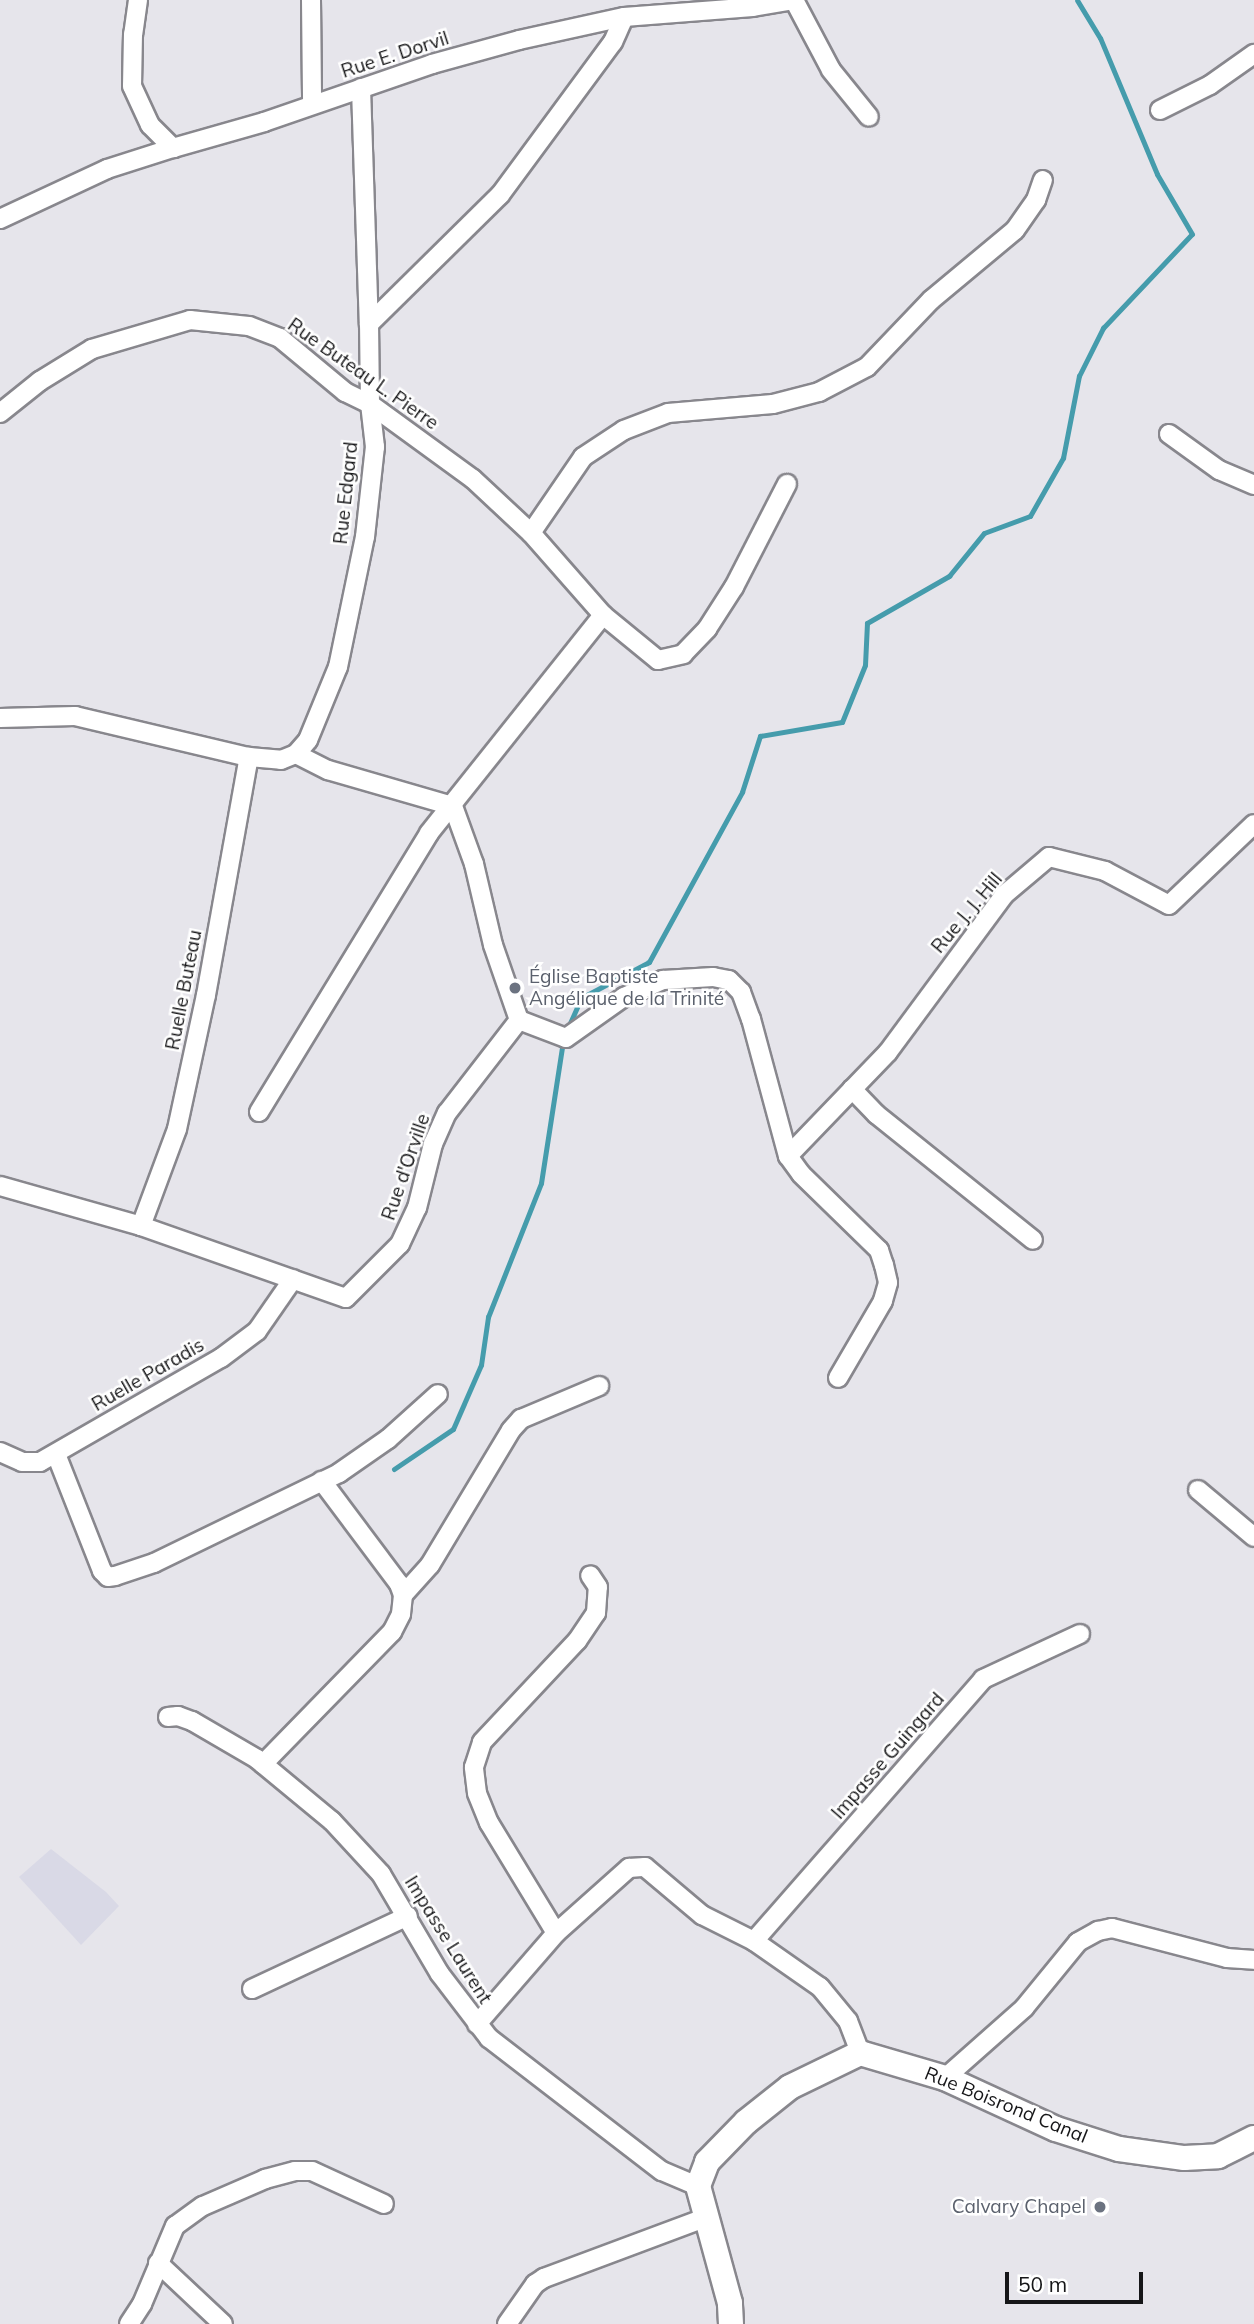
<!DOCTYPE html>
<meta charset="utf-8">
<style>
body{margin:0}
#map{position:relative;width:1254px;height:2324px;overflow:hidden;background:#e6e5eb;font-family:Mulish,sans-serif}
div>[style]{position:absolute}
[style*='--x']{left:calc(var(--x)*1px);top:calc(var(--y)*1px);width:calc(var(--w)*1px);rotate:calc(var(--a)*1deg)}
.built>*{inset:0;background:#d9d9e6}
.stream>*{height:5px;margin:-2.5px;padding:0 2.5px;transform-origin:2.5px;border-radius:2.5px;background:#459cac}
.roads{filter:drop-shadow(2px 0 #88878d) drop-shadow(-2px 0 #88878d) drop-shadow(0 2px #88878d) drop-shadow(0 -2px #88878d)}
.street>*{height:18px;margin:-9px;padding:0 9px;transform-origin:9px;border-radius:9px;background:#fff}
.secondary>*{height:24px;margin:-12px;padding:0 12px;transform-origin:12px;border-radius:12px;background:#fff}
.dots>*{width:19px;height:19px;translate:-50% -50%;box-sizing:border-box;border:4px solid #fff;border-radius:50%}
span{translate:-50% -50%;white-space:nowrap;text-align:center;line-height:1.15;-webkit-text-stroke:5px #fff;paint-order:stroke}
.street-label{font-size:19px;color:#161618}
.worship-label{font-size:19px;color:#5b616d}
.left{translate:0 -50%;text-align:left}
.right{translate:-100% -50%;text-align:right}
.scale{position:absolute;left:1005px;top:2272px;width:138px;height:32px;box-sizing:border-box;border:4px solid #161618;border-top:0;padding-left:9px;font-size:21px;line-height:24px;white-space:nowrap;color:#161618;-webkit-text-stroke:5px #fff;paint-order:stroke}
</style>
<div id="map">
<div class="built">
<i style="clip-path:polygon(51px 1849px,106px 1892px,119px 1906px,81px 1945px,19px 1877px)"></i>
</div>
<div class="stream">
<i style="--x:566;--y:1032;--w:37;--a:-66"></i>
<i style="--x:581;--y:998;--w:77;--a:-27.9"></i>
<i style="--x:649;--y:962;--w:194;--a:-61.3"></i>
<i style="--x:742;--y:792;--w:59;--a:-72.2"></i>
<i style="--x:760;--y:736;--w:83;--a:-9.7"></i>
<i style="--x:842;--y:722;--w:61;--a:-68"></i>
<i style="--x:865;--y:665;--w:42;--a:-87.3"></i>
<i style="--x:867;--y:623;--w:95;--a:-29.8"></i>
<i style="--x:949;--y:576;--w:55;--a:-50.9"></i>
<i style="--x:984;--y:533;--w:49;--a:-20.3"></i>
<i style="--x:1030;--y:516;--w:67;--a:-60.4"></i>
<i style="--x:1063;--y:458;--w:84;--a:-79"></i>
<i style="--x:1079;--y:376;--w:54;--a:-63.4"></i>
<i style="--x:1103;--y:328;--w:129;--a:-46.6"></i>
<i style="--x:1192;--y:234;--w:69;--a:-120.3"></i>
<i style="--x:1157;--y:174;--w:147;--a:-112.7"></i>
<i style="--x:1100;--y:38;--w:44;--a:-121.2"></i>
<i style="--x:394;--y:1469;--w:71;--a:-34.1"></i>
<i style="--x:453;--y:1429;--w:70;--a:-66.4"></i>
<i style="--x:481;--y:1365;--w:49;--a:-81.7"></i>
<i style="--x:488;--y:1317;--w:144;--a:-68.4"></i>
<i style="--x:541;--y:1183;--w:144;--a:-81.2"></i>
</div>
<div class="roads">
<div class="street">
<i style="--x:138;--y:0;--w:34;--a:98"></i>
<i style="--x:133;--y:34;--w:52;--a:91.1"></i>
<i style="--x:132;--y:86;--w:43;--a:65.2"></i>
<i style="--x:150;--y:125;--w:33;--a:45"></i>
<i style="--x:173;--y:148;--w:95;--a:-15.9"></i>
<i style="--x:264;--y:122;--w:178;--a:-19"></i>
<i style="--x:432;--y:64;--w:90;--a:-15.4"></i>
<i style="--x:519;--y:40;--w:107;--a:-12.4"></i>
<i style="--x:624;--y:17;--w:129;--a:-4.4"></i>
<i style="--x:753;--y:7;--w:42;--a:-9.7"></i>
<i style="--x:311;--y:0;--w:103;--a:89.4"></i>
<i style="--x:794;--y:0;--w:79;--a:62.1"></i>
<i style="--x:831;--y:70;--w:60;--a:51"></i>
<i style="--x:361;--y:88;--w:236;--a:88.1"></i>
<i style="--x:1160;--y:110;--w:56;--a:-26.6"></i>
<i style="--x:1210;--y:85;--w:54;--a:-35.2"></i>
<i style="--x:0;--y:219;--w:118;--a:-25"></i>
<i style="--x:107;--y:169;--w:69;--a:-17.7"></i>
<i style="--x:0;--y:413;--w:51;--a:-38.7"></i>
<i style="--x:40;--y:381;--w:61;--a:-31.6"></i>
<i style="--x:92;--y:349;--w:102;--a:-16.5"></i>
<i style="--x:190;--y:320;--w:59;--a:5.8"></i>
<i style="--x:249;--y:326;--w:33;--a:21"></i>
<i style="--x:280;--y:338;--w:85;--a:39.7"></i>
<i style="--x:345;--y:392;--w:28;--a:26"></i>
<i style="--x:370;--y:404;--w:127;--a:36.1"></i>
<i style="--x:473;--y:479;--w:79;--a:43"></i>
<i style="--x:531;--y:533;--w:109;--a:48.7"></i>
<i style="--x:603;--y:615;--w:71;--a:39.3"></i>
<i style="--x:658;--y:660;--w:26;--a:-13"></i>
<i style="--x:683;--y:654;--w:35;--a:-46"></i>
<i style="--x:707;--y:629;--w:50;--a:-57.3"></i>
<i style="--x:734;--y:587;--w:116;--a:-62.8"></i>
<i style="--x:1169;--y:434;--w:62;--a:35.8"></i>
<i style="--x:1219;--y:470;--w:38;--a:23"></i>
<i style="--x:531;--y:533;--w:92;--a:-55.6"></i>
<i style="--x:583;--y:457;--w:49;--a:-33.4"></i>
<i style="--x:624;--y:430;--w:47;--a:-21.1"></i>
<i style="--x:668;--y:413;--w:105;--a:-4.9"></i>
<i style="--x:773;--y:404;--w:48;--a:-14.6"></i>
<i style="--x:819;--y:392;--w:54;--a:-27.5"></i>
<i style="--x:867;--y:367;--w:93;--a:-46.3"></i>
<i style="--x:931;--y:300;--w:109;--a:-39.8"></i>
<i style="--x:1015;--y:230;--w:37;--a:-55"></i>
<i style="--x:1036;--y:200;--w:21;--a:-71"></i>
<i style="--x:0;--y:718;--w:75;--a:-1.5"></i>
<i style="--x:75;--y:716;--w:179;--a:13.3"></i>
<i style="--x:249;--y:757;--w:32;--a:5"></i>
<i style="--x:281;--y:760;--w:16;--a:-22"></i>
<i style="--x:296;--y:754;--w:18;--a:-49"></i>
<i style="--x:308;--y:740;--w:79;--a:-67.7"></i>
<i style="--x:338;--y:667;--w:133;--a:-78.3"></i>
<i style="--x:365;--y:537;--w:91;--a:-83.7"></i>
<i style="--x:375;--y:447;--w:43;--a:-96.6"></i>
<i style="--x:370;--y:404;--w:80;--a:-90.7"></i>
<i style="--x:369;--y:324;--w:184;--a:-44.6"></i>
<i style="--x:500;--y:195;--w:190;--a:-53.6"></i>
<i style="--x:613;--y:42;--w:27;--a:-66"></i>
<i style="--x:296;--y:754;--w:36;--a:27"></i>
<i style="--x:328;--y:770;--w:130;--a:16.1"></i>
<i style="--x:453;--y:806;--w:62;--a:70.1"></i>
<i style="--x:474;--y:864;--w:83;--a:76.8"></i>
<i style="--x:493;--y:945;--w:79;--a:70.9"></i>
<i style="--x:852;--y:1089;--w:35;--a:46"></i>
<i style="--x:876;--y:1114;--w:201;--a:38.7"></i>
<i style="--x:259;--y:1112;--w:327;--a:-58.6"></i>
<i style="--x:429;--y:833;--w:279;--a:-51.4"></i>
<i style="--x:788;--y:1156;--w:144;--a:-46.1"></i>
<i style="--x:888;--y:1052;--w:195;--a:-53.5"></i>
<i style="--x:1004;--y:895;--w:59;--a:-40.2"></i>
<i style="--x:1049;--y:857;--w:58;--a:14"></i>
<i style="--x:1105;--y:871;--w:72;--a:28"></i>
<i style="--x:1169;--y:905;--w:117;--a:-43.6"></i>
<i style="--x:0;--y:1186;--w:147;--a:15.8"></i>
<i style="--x:141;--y:1226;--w:217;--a:19.4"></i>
<i style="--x:346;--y:1298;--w:76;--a:-45"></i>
<i style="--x:400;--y:1244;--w:40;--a:-65"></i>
<i style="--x:417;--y:1208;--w:66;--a:-76"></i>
<i style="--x:433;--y:1144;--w:34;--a:-66"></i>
<i style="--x:447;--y:1113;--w:118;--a:-52.3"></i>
<i style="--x:519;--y:1020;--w:50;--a:21"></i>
<i style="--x:566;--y:1038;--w:71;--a:-35.3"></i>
<i style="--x:624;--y:997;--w:43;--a:-23.6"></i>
<i style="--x:663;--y:980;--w:50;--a:-3.4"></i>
<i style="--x:713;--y:977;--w:16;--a:11"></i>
<i style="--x:729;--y:980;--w:17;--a:45"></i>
<i style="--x:741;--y:992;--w:29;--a:70"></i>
<i style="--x:751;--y:1019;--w:142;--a:74.9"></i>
<i style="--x:788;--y:1156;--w:22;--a:54"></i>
<i style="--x:801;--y:1174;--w:109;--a:44.3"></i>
<i style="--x:879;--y:1250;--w:16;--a:72"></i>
<i style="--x:884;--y:1265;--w:18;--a:77"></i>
<i style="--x:888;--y:1283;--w:19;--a:106"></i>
<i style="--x:883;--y:1301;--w:89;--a:120.3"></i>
<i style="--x:141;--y:1226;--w:103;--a:-69.6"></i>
<i style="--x:177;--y:1129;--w:137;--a:-77.8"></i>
<i style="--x:206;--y:995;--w:242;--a:-79.8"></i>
<i style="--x:0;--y:1452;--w:24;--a:24"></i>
<i style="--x:22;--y:1462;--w:18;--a:0"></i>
<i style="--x:40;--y:1462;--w:209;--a:-29.9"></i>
<i style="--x:221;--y:1358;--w:45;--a:-36.9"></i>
<i style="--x:257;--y:1331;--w:63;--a:-55.3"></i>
<i style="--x:56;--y:1454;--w:126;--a:68.5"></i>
<i style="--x:102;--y:1571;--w:8;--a:45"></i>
<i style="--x:108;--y:1577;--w:7;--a:-8"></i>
<i style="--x:115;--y:1576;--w:41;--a:-18.4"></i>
<i style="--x:154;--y:1563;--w:206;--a:-25.9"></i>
<i style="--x:339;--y:1473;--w:60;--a:-34.8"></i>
<i style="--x:388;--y:1439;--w:67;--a:-42"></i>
<i style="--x:1198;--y:1490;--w:73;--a:40"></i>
<i style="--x:403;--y:1595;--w:40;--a:-48"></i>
<i style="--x:430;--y:1565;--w:157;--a:-59"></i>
<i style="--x:511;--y:1430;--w:15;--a:-48"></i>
<i style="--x:521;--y:1419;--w:85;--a:-22.9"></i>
<i style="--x:168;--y:1717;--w:10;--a:-6"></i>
<i style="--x:178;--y:1716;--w:15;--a:20"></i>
<i style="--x:192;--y:1721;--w:75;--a:30.3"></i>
<i style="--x:257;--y:1759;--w:97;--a:39.6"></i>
<i style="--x:332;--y:1821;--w:72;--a:47.2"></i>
<i style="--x:381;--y:1874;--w:116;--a:59.5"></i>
<i style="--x:440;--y:1974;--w:81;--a:52.6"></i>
<i style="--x:489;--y:2038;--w:218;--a:37.6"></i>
<i style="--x:662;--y:2171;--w:39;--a:23"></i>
<i style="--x:263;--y:1764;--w:185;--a:-45.7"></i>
<i style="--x:392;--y:1632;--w:20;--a:-63"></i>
<i style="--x:401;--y:1614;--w:19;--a:-84"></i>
<i style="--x:403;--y:1595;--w:12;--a:-110"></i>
<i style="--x:399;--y:1584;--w:129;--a:-126.8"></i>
<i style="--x:556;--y:1933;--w:129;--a:-121.3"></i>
<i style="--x:489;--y:1823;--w:32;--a:-112"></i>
<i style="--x:477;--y:1793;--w:26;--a:-97"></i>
<i style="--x:474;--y:1767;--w:26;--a:-72"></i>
<i style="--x:482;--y:1742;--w:139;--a:-46.8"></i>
<i style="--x:577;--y:1641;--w:34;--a:-56"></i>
<i style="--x:596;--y:1613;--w:26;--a:-86"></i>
<i style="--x:598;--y:1587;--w:14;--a:-124"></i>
<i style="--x:754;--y:1941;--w:348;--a:-48.8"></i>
<i style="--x:983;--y:1679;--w:107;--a:-24.9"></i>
<i style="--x:252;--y:1989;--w:172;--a:-25.1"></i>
<i style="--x:477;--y:2024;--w:121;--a:-49"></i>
<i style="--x:556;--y:1933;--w:98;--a:-41.7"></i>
<i style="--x:629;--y:1868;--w:16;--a:-4"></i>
<i style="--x:645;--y:1867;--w:75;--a:40.1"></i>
<i style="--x:702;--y:1915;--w:58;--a:26.6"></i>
<i style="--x:754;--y:1941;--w:80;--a:34.9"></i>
<i style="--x:820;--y:1987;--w:44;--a:50.5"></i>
<i style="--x:848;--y:2021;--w:34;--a:69"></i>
<i style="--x:945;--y:2078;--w:106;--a:-41.5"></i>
<i style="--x:1024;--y:2008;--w:85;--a:-50.7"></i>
<i style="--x:1078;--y:1942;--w:23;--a:-29"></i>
<i style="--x:1098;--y:1931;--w:14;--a:-12"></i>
<i style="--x:1112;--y:1928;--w:119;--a:14.6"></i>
<i style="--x:1227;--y:1958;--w:27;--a:4"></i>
<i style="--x:158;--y:2263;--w:89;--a:43.2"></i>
<i style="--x:129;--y:2324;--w:24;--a:-57"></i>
<i style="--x:142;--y:2304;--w:85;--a:-67.1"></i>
<i style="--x:175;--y:2226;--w:34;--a:-36"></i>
<i style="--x:203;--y:2206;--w:68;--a:-23.5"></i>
<i style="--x:265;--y:2179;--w:31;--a:-15"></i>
<i style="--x:295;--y:2171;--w:17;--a:0"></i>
<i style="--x:312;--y:2171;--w:79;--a:24.6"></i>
<i style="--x:507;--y:2324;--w:49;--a:-55"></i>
<i style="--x:535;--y:2284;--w:11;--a:-34"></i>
<i style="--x:544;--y:2278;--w:174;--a:-20.5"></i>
</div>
<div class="secondary">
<i style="--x:731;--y:2324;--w:21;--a:-93"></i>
<i style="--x:730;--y:2303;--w:121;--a:-105.3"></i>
<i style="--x:698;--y:2186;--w:26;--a:-69"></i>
<i style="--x:707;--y:2162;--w:56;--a:-45.7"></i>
<i style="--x:746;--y:2122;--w:56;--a:-38.5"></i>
<i style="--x:790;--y:2087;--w:78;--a:-25.9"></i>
<i style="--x:860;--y:2053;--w:89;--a:16.4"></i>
<i style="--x:945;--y:2078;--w:122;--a:24.7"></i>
<i style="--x:1056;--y:2129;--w:66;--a:17.6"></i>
<i style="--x:1119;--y:2149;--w:66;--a:7.9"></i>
<i style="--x:1184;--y:2158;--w:34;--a:-3"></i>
<i style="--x:1218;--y:2156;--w:40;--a:-26.6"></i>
</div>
</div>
<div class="dots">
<i style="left:515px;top:988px;background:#6b7280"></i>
<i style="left:1100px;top:2207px;background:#6b7280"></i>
</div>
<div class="street-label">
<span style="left:395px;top:55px;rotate:-18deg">Rue E. Dorvil</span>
<span style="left:363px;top:374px;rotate:35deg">Rue Buteau L. Pierre</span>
<span style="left:346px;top:493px;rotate:-84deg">Rue Edgard</span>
<span style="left:967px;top:913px;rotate:-50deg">Rue J. J. Hill</span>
<span style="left:184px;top:990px;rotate:-79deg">Ruelle Buteau</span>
<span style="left:406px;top:1167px;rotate:-71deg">Rue d'Orville</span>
<span style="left:148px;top:1375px;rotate:-30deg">Ruelle Paradis</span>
<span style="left:888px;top:1756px;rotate:-49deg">Impasse Guingard</span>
<span style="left:448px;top:1940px;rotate:58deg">Impasse Laurent</span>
<span style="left:1006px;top:2105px;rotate:22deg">Rue Boisrond Canal</span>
</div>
<div class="worship-label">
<span class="left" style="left:529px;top:988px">Église Baptiste<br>Angélique de la Trinité</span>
<span class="right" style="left:1086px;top:2207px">Calvary Chapel</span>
</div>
<div class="scale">50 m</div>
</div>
